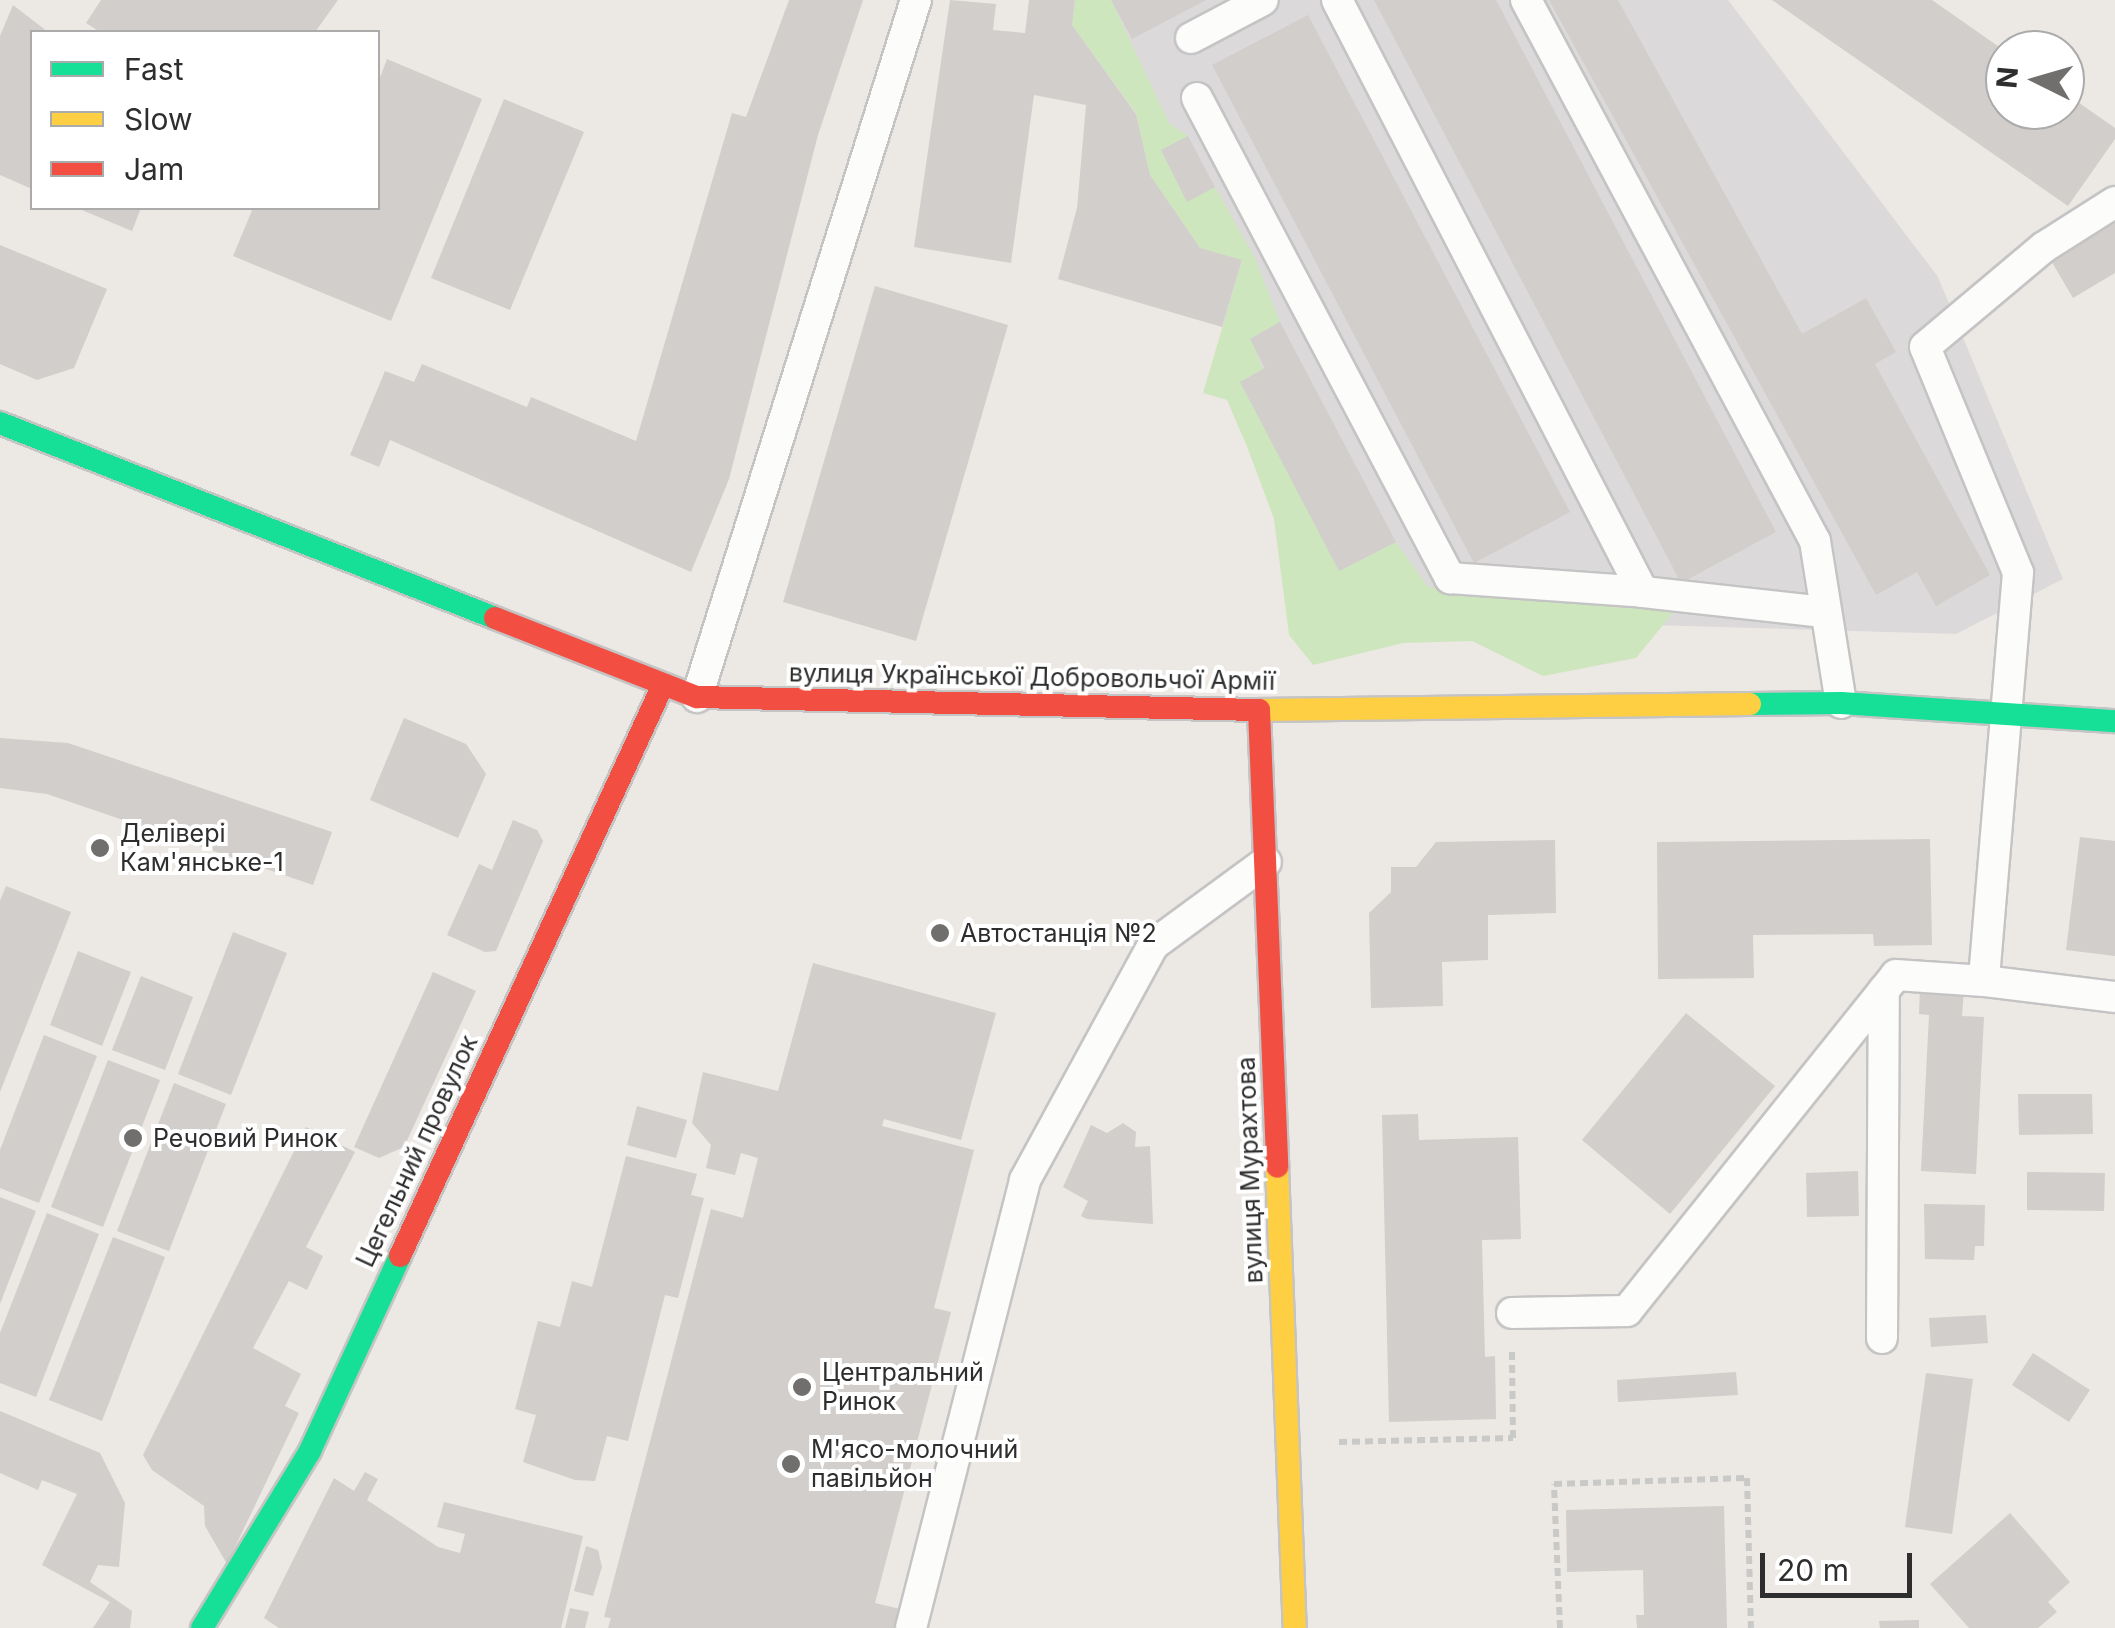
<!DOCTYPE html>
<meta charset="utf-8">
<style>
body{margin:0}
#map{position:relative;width:2115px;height:1628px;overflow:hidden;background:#ece8e4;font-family:Inter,sans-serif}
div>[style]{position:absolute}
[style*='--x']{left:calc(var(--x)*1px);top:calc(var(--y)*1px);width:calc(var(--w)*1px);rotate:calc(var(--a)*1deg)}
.industrial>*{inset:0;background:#dcd9db}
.green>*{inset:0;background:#cee6be}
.building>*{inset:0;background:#d1cecb}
.path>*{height:6px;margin-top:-3px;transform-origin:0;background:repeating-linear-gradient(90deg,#c9c9c8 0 8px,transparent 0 13px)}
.roads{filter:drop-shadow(2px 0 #c5c4c5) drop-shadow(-2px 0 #c5c4c5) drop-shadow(0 2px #c5c4c5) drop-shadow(0 -2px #c5c4c5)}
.lane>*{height:30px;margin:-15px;padding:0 15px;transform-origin:15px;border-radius:15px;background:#fcfcfb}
.fast>*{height:22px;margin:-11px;padding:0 11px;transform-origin:11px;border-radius:11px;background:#16e098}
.slow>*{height:22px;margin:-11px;padding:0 11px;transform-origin:11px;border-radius:11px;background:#ffcf43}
.jam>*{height:22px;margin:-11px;padding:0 11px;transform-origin:11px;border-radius:11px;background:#f24e42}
.dots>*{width:28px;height:28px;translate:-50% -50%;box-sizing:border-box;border:5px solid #fff;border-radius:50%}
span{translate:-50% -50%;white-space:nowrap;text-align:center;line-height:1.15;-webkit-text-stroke:8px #fff;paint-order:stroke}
.street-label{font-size:25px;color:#2e2e2e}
.poi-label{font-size:25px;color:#2e2e2e}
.left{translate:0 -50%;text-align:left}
.legend{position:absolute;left:30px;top:30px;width:350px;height:180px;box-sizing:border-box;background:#fff;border:2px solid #ababab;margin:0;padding:12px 18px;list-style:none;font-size:30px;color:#2e2e2e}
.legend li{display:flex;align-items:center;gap:20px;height:50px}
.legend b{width:50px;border:2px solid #ababab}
.north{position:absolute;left:1985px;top:30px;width:100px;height:100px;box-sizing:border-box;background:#fff;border:2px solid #ababab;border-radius:50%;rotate:275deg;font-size:28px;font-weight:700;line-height:40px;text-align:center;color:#2e2e2e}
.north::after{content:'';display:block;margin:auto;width:35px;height:45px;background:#706f6e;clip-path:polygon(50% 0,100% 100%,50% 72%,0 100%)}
.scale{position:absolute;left:1760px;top:1553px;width:152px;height:45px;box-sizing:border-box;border:5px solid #2e2e2e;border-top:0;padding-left:12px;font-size:30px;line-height:35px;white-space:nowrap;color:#2e2e2e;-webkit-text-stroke:8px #fff;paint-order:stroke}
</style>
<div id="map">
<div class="industrial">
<i style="clip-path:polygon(1075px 0,1728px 0,1938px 277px,2063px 579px,1956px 634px,1652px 625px,1336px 597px,1222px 327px,1242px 261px,1200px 248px,1150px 175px,1136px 113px,1072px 25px)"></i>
</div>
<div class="green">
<i style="clip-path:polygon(1075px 0,1111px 0,1169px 123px,1188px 136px,1161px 150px,1187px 201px,1215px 187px,1255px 258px,1280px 322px,1251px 338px,1339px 571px,1396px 542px,1428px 587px,1686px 597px,1636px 658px,1543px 676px,1472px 641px,1403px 643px,1313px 665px,1289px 635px,1274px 519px,1248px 449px,1227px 400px,1203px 393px,1242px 261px,1200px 248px,1150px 175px,1136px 113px,1072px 25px)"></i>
</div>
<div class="building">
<i style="clip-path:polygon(101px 0,338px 0,315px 32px,100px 32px,86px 23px)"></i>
<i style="clip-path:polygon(789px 0,863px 0,818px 135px,729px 479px,691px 572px,390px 440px,379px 467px,350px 455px,385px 371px,414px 382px,422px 364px,527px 407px,531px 397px,636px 441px,732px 113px,746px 117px)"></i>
<i style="clip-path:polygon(950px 0,996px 4px,993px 30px,1025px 33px,1029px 0,1075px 0,1072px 25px,1136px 114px,1150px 175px,1200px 248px,1242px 260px,1222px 327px,1058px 279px,1077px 208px,1086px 105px,1034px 95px,1011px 263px,914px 247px)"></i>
<i style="clip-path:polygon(1111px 0,1206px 0,1132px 39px)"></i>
<i style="clip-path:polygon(1374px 0,1496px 0,1776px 532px,1681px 583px)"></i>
<i style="clip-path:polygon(1549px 0,1618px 0,1802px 334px,1866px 298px,1896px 352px,1875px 364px,1990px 575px,1936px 606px,1917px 572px,1876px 595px)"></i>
<i style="clip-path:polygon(1772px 0,1932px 0,2005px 51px,2005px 110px,2065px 110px,2065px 93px,2115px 128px,2115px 139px,2068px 206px)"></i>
<i style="clip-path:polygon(13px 5px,48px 32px,32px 32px,32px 189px,0 175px,0 36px)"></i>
<i style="clip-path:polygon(1308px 15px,1570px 512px,1474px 563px,1212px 65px)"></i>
<i style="clip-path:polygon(387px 59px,482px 99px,391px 321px,233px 256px,253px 208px,378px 208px,378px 83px)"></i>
<i style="clip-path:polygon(504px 99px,584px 132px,510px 310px,431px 278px)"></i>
<i style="clip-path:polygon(1188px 136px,1215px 187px,1187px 202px,1161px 150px)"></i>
<i style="clip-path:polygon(77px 208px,141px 208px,132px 231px)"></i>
<i style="clip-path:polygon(2115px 221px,2115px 273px,2073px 298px,2050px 259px)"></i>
<i style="clip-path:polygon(0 245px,107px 289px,74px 368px,37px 380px,0 364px)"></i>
<i style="clip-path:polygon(875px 286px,1008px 325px,916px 641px,783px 602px)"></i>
<i style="clip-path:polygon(1280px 322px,1396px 542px,1339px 571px,1240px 382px,1265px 368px,1250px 339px)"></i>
<i style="clip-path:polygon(404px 718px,466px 744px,486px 774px,458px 838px,370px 800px)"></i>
<i style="clip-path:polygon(0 738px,68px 743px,332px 832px,313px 885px,47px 794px,0 788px)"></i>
<i style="clip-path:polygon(513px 820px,537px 830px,543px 841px,496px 951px,485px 952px,447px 935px,479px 864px,492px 870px)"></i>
<i style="clip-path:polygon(2080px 837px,2115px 841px,2115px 956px,2066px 950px)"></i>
<i style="clip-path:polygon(1930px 839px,1932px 945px,1874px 946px,1873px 934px,1753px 935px,1754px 978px,1658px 979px,1657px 842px)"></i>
<i style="clip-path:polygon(1555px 840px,1556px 913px,1488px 915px,1488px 960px,1442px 962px,1443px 1006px,1371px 1008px,1369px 913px,1391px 892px,1391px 867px,1416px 867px,1436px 842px)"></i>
<i style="clip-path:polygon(6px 886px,71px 912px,0 1092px,0 901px)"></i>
<i style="clip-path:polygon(233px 932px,287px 953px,231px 1095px,178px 1074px)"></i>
<i style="clip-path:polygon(78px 951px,131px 972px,102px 1046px,50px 1025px)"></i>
<i style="clip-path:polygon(813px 963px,996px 1013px,961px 1140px,884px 1119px,882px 1126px,974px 1150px,934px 1308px,951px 1312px,875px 1603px,900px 1609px,895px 1628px,608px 1628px,611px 1618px,604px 1617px,711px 1209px,743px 1218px,758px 1158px,741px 1153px,735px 1175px,706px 1168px,711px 1145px,692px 1123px,703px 1072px,778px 1091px)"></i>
<i style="clip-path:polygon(433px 972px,476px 991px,404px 1147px,379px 1158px,354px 1147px)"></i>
<i style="clip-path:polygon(141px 976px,193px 997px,165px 1070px,112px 1050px)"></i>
<i style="clip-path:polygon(1920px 988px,1964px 990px,1962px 1016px,1984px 1017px,1976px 1174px,1921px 1171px,1929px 1015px,1919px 1014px)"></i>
<i style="clip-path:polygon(1686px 1013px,1775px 1086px,1670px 1214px,1582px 1140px)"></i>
<i style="clip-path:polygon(44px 1035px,97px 1056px,39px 1203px,0 1188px,0 1150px)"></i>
<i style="clip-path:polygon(108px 1060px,160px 1080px,103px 1227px,51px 1207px)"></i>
<i style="clip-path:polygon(174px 1083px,226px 1104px,169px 1251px,117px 1231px)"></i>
<i style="clip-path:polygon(2018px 1094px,2092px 1094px,2093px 1134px,2019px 1135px)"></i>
<i style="clip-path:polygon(637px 1106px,687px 1120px,676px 1158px,627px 1145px)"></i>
<i style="clip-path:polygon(1418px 1114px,1419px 1140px,1518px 1137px,1521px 1239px,1482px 1240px,1485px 1357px,1495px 1356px,1496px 1419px,1389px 1422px,1382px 1115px)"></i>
<i style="clip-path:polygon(1123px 1123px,1136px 1132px,1135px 1147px,1150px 1146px,1153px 1224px,1087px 1219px,1081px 1216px,1088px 1201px,1063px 1187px,1091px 1125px,1107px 1133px)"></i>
<i style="clip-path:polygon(306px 1127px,355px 1152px,306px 1247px,323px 1256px,307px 1290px,289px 1281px,253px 1348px,301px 1374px,285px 1406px,299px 1413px,227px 1564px,205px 1526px,204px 1506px,152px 1470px,143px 1455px)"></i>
<i style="clip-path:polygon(626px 1156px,697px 1174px,691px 1195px,704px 1198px,678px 1298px,665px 1295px,628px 1441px,607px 1436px,595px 1481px,575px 1480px,523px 1462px,536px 1415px,515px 1409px,538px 1321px,560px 1327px,572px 1281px,592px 1287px)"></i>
<i style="clip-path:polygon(1858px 1171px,1859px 1216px,1807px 1217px,1806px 1173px)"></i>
<i style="clip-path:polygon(2027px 1172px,2105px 1173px,2104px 1211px,2027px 1210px)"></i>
<i style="clip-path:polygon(0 1197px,36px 1211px,0 1304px)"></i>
<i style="clip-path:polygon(1924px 1204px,1985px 1205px,1984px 1246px,1975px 1246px,1974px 1260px,1925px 1259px)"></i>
<i style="clip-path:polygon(47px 1213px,99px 1234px,36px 1397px,0 1383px,0 1333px)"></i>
<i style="clip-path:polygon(113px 1237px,165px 1257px,102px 1421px,49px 1400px)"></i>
<i style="clip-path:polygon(1986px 1315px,1988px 1343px,1931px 1347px,1929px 1318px)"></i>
<i style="clip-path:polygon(2033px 1353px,2090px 1390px,2069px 1422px,2012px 1385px)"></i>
<i style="clip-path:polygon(1736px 1372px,1738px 1395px,1618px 1402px,1617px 1380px)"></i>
<i style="clip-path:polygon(1926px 1373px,1973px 1379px,1952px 1534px,1905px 1527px)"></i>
<i style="clip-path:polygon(0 1411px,100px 1453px,125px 1503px,119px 1567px,98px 1565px,90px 1582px,132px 1611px,130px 1628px,93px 1628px,110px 1602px,42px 1565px,77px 1494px,42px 1480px,38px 1490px,0 1473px)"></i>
<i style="clip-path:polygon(365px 1472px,378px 1479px,367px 1500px,438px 1547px,460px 1553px,465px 1534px,437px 1527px,444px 1502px,583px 1536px,561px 1628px,279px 1628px,264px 1618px,334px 1478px,354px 1491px)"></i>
<i style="clip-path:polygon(1724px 1506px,1727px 1628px,1637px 1628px,1636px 1615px,1644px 1615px,1643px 1570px,1567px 1572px,1566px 1510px)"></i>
<i style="clip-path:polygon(2010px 1513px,2070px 1582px,2048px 1602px,2057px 1612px,2038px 1628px,1969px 1628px,1930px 1584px)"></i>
<i style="clip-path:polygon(586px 1546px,598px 1550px,602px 1567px,593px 1596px,574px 1591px)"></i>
<i style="clip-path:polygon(570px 1608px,589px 1612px,585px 1628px,565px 1628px)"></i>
<i style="clip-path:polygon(1919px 1620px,1919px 1628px,1880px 1628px,1879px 1621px)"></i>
</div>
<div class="path">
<i style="--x:1339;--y:1442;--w:174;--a:-1.3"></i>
<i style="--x:1513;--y:1438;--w:88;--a:-90.7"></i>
<i style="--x:1560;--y:1628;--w:144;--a:-92.4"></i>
<i style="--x:1554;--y:1484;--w:193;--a:-1.8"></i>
<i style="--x:1747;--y:1478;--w:150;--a:88.5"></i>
</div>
<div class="roads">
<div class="lane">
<i style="--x:1337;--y:0;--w:666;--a:62.67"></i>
<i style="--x:1643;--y:592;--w:182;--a:6.3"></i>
<i style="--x:1526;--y:0;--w:613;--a:61.89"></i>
<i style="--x:1815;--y:541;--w:164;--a:80.9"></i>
<i style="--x:1191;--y:38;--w:81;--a:-27.8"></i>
<i style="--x:1197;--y:98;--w:543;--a:62.21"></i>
<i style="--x:1450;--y:578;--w:194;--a:4.1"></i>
<i style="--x:2115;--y:202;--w:84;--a:147.6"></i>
<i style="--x:2044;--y:247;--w:155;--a:140"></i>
<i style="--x:1925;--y:347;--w:244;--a:67.6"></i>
<i style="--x:2018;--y:573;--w:409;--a:94.8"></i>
<i style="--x:1984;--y:981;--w:132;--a:7"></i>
<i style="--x:697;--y:697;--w:731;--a:-72.56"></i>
<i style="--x:1512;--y:1313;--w:115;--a:-1"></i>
<i style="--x:1627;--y:1311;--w:430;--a:-51.3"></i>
<i style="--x:1896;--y:975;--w:88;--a:3.9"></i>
<i style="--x:1882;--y:1338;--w:348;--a:-89.7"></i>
<i style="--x:911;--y:1628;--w:462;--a:-75.7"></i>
<i style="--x:1025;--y:1180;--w:268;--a:-61.4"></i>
<i style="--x:1153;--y:945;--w:140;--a:-36.3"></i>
</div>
<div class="fast">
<i style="--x:0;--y:423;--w:532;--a:21.5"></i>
<i style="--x:1750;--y:704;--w:91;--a:-0.6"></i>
<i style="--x:1841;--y:703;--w:275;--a:3.8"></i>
<i style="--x:202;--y:1628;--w:207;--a:-58.6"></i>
<i style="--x:310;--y:1451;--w:215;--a:-65.2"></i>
</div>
<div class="slow">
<i style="--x:1259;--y:710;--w:491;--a:-0.7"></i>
<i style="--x:1277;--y:1167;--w:461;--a:87.8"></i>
</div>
<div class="jam">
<i style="--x:495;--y:618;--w:217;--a:21.4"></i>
<i style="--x:697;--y:697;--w:562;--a:1.33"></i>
<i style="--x:1259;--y:710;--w:457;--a:87.7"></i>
<i style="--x:400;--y:1256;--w:626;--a:-65.28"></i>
</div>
</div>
<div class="dots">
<i style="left:100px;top:848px;background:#706f6e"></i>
<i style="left:940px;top:933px;background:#706f6e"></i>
<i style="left:133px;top:1138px;background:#706f6e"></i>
<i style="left:802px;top:1387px;background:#706f6e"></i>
<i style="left:791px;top:1464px;background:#706f6e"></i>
</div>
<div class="street-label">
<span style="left:1032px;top:677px;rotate:1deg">вулиця Української Добровольчої Армії</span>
<span style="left:417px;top:1151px;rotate:-65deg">Цегельний провулок</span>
<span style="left:1250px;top:1170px;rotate:-92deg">вулиця Мурахтова</span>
</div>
<div class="poi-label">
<span class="left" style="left:120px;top:848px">Делівері<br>Кам'янське-1</span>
<span class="left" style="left:960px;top:933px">Автостанція №2</span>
<span class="left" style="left:153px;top:1138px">Речовий Ринок</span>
<span class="left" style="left:822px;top:1387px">Центральний<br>Ринок</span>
<span class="left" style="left:811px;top:1464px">М'ясо-молочний<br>павільйон</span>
</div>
<ul class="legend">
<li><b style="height:12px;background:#16e098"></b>Fast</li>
<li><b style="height:12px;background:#ffcf43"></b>Slow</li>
<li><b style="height:12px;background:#f24e42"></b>Jam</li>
</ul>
<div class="north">N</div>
<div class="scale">20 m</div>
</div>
